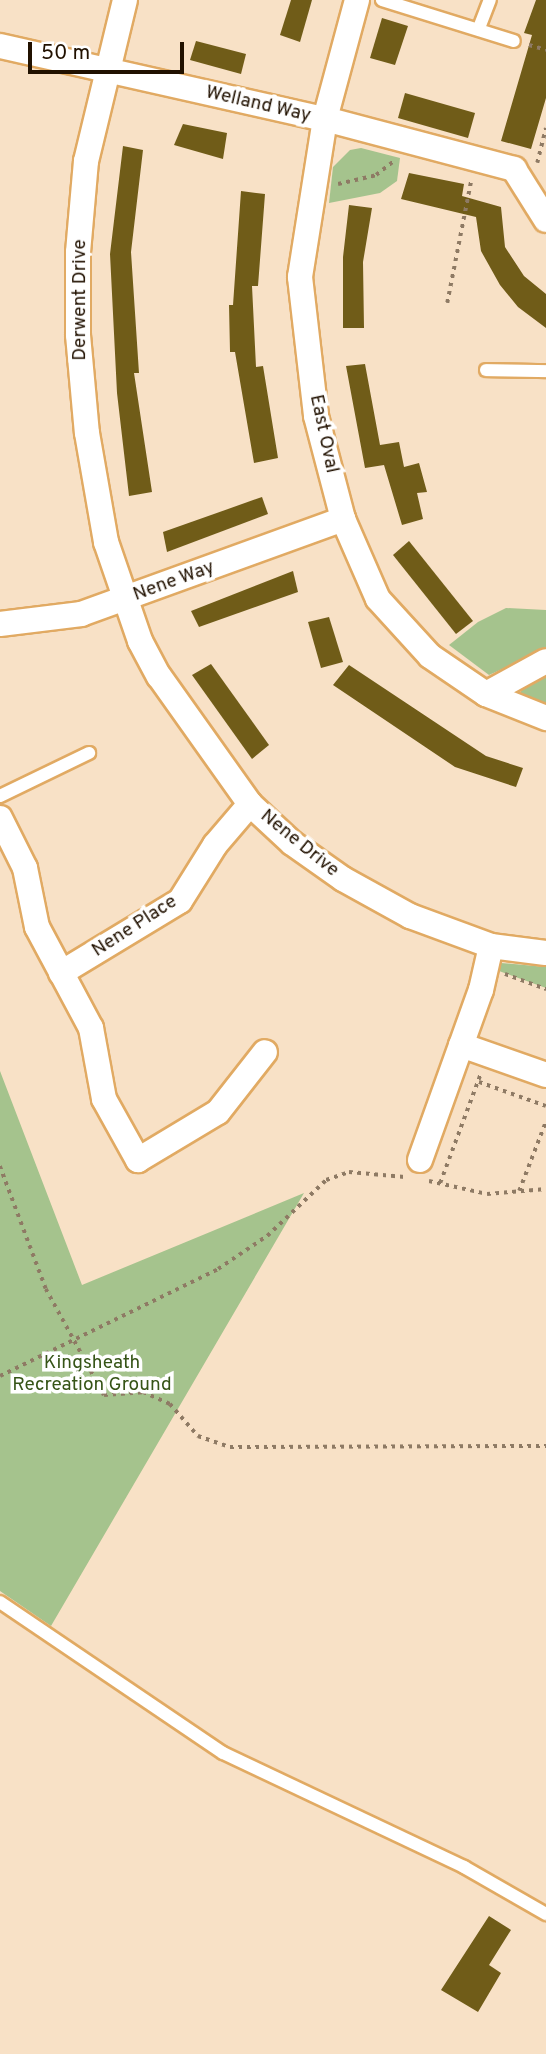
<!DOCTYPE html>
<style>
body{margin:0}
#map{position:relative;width:546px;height:2054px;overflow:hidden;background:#f8e1c6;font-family:Overpass,sans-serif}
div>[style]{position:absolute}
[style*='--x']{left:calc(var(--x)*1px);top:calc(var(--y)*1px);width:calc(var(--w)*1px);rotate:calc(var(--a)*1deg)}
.green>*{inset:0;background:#a5c38d}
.building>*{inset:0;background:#705c18}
.path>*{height:3.5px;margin-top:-1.75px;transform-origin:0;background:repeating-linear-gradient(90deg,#8e7a64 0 3.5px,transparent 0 8.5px)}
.roads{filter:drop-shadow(2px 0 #e1aa63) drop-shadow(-2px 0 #e1aa63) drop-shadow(0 2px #e1aa63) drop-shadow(0 -2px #e1aa63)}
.service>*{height:12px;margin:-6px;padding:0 6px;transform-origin:6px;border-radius:6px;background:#fff}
.minor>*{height:24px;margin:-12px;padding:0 12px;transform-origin:12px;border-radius:12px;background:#fff}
span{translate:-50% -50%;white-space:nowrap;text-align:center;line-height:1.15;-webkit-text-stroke:7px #fff;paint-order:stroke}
.street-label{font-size:19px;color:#211100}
.park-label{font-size:19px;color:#365417}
.scale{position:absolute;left:28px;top:42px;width:156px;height:32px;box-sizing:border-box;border:4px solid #211100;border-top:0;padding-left:9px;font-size:21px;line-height:24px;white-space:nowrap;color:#211100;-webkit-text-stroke:5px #fff;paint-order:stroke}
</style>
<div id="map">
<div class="green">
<i style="clip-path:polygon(361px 148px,400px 158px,397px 181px,380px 193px,329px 203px,333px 167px,350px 150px)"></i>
<i style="clip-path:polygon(506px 608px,546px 610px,546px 649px,489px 675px,449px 645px,478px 622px)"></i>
<i style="clip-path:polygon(546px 672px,546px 709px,521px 702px,521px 686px)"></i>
<i style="clip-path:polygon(501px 963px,546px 967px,546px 988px,499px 971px)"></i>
<i style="clip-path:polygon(0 1071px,82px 1285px,304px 1193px,51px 1626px,0 1591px)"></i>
</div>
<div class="building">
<i style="clip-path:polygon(291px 0,312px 0,300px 42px,280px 35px)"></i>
<i style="clip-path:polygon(536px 0,546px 0,546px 98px,531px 149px,501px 141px,532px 35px,524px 33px)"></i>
<i style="clip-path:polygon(382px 18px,408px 26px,395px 65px,370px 58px)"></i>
<i style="clip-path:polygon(196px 41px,246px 54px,241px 74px,190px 60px)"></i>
<i style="clip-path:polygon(405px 93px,475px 113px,468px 138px,398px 118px)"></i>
<i style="clip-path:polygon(183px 124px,227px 133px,223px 159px,174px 145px)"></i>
<i style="clip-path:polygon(123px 146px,143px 150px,131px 252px,139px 373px,134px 373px,152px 492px,129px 496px,117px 393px,110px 254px)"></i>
<i style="clip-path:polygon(409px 173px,464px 184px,462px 196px,501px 207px,505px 247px,524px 276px,546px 294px,546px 328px,518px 307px,500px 285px,481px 251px,476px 217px,401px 199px)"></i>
<i style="clip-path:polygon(241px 191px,265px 194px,258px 286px,252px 286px,256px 367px,263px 366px,278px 458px,254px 463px,235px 352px,230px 352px,229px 305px,233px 305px)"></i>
<i style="clip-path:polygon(349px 205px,372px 208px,363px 262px,364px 328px,343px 328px,343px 257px)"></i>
<i style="clip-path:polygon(365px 364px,380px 445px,399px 442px,404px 467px,419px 463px,427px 492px,417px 493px,423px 519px,402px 525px,384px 465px,365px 468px,346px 366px)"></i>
<i style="clip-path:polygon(262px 497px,268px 514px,167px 552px,163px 532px)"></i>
<i style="clip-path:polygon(409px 541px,473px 621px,456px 634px,393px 555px)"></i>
<i style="clip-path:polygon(293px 571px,298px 592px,199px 627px,191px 611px)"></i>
<i style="clip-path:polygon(329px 617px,343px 662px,321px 668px,308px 622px)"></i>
<i style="clip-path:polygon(211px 664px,269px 745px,252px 759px,192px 675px)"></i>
<i style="clip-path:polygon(349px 665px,486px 756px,523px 768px,516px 787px,455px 767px,333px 685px)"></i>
<i style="clip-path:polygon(489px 1916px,511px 1930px,489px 1965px,501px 1973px,478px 2012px,441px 1990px)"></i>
</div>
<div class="path">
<i style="--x:529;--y:45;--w:18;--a:16"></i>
<i style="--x:537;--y:163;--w:36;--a:-76"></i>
<i style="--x:338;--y:184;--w:39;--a:-13"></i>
<i style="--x:376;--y:175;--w:23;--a:-38"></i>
<i style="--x:447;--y:303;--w:124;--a:-78.9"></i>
<i style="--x:505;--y:974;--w:44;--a:20.1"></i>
<i style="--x:479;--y:1082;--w:71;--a:19.7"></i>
<i style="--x:0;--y:1166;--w:131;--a:69.5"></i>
<i style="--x:46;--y:1289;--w:121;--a:61.3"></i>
<i style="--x:104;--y:1395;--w:39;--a:-4"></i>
<i style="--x:143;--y:1392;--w:30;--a:24"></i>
<i style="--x:170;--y:1404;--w:43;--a:48.8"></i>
<i style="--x:198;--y:1436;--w:34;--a:19"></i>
<i style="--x:230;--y:1447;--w:316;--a:-0.2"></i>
<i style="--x:429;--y:1181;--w:59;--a:12.6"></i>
<i style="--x:487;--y:1194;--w:59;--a:-4.8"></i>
<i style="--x:440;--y:1183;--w:117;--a:-69.6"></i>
<i style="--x:519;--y:1191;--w:75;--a:-68.9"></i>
<i style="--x:0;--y:1376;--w:243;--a:-26.1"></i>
<i style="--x:218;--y:1269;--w:59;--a:-34"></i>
<i style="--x:267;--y:1236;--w:81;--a:-43.5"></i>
<i style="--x:326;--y:1180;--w:24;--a:-19"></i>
<i style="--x:349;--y:1172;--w:56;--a:5.1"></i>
</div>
<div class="roads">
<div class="service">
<i style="--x:382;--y:0;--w:138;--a:17.3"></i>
<i style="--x:479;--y:28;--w:30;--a:-69"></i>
<i style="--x:486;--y:370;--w:60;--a:1"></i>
<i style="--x:0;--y:796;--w:99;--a:-25.8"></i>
<i style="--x:0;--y:1602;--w:269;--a:34.1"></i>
<i style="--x:223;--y:1753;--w:267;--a:25.3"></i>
<i style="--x:464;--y:1867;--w:95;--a:29.8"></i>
</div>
<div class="minor">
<i style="--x:125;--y:0;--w:166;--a:103.6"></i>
<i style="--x:86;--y:161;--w:91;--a:95"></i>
<i style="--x:78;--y:252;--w:83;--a:90"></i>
<i style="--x:78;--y:335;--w:98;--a:84.8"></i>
<i style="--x:87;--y:433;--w:111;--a:80.1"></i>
<i style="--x:106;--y:542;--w:105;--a:71"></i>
<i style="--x:140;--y:641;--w:40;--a:62"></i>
<i style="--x:159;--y:676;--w:157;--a:54.6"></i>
<i style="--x:250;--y:804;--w:57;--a:42.9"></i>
<i style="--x:292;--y:843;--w:62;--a:35.2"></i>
<i style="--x:343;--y:879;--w:77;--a:28.9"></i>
<i style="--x:410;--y:916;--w:86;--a:20.3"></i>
<i style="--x:491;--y:946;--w:55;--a:7.3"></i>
<i style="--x:357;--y:0;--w:123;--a:105.1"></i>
<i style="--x:325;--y:119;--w:160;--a:99"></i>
<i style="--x:300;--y:277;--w:140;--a:83.4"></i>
<i style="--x:316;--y:416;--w:106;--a:75.3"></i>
<i style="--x:343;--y:519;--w:87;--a:66.4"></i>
<i style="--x:378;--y:599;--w:77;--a:47.6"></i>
<i style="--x:430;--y:656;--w:68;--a:34.2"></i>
<i style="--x:486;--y:694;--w:65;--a:21.8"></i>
<i style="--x:0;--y:46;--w:333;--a:12.7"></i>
<i style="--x:325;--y:119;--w:196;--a:14.8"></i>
<i style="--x:514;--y:169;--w:60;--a:57.9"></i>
<i style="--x:0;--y:624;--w:82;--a:-7"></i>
<i style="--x:81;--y:614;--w:279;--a:-19.9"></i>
<i style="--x:486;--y:694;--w:68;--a:-28.8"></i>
<i style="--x:0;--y:818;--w:56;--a:63.4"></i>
<i style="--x:25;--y:868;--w:60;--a:78.5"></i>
<i style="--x:37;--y:927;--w:115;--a:61.9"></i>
<i style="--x:91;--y:1028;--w:72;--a:79.6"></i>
<i style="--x:104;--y:1099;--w:70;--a:60.9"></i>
<i style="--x:138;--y:1160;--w:93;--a:-31"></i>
<i style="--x:218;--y:1112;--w:76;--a:-51.9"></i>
<i style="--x:61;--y:973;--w:139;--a:-31.2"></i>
<i style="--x:180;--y:901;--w:66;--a:-58"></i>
<i style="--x:215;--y:845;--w:54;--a:-49.5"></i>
<i style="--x:461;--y:1045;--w:90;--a:19.4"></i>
<i style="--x:420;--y:1160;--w:181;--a:-70.3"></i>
<i style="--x:481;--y:990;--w:45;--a:-77.2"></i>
</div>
</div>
<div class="street-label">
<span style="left:258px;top:105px;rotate:13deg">Welland Way</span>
<span style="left:81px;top:300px;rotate:-90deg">Derwent Drive</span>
<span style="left:323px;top:434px;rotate:78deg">East Oval</span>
<span style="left:174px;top:582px;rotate:-20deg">Nene Way</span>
<span style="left:299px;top:844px;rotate:39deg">Nene Drive</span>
<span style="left:135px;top:927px;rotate:-33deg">Nene Place</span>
</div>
<div class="park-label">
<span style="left:92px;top:1375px">Kingsheath<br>Recreation Ground</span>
</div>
<div class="scale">50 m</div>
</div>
